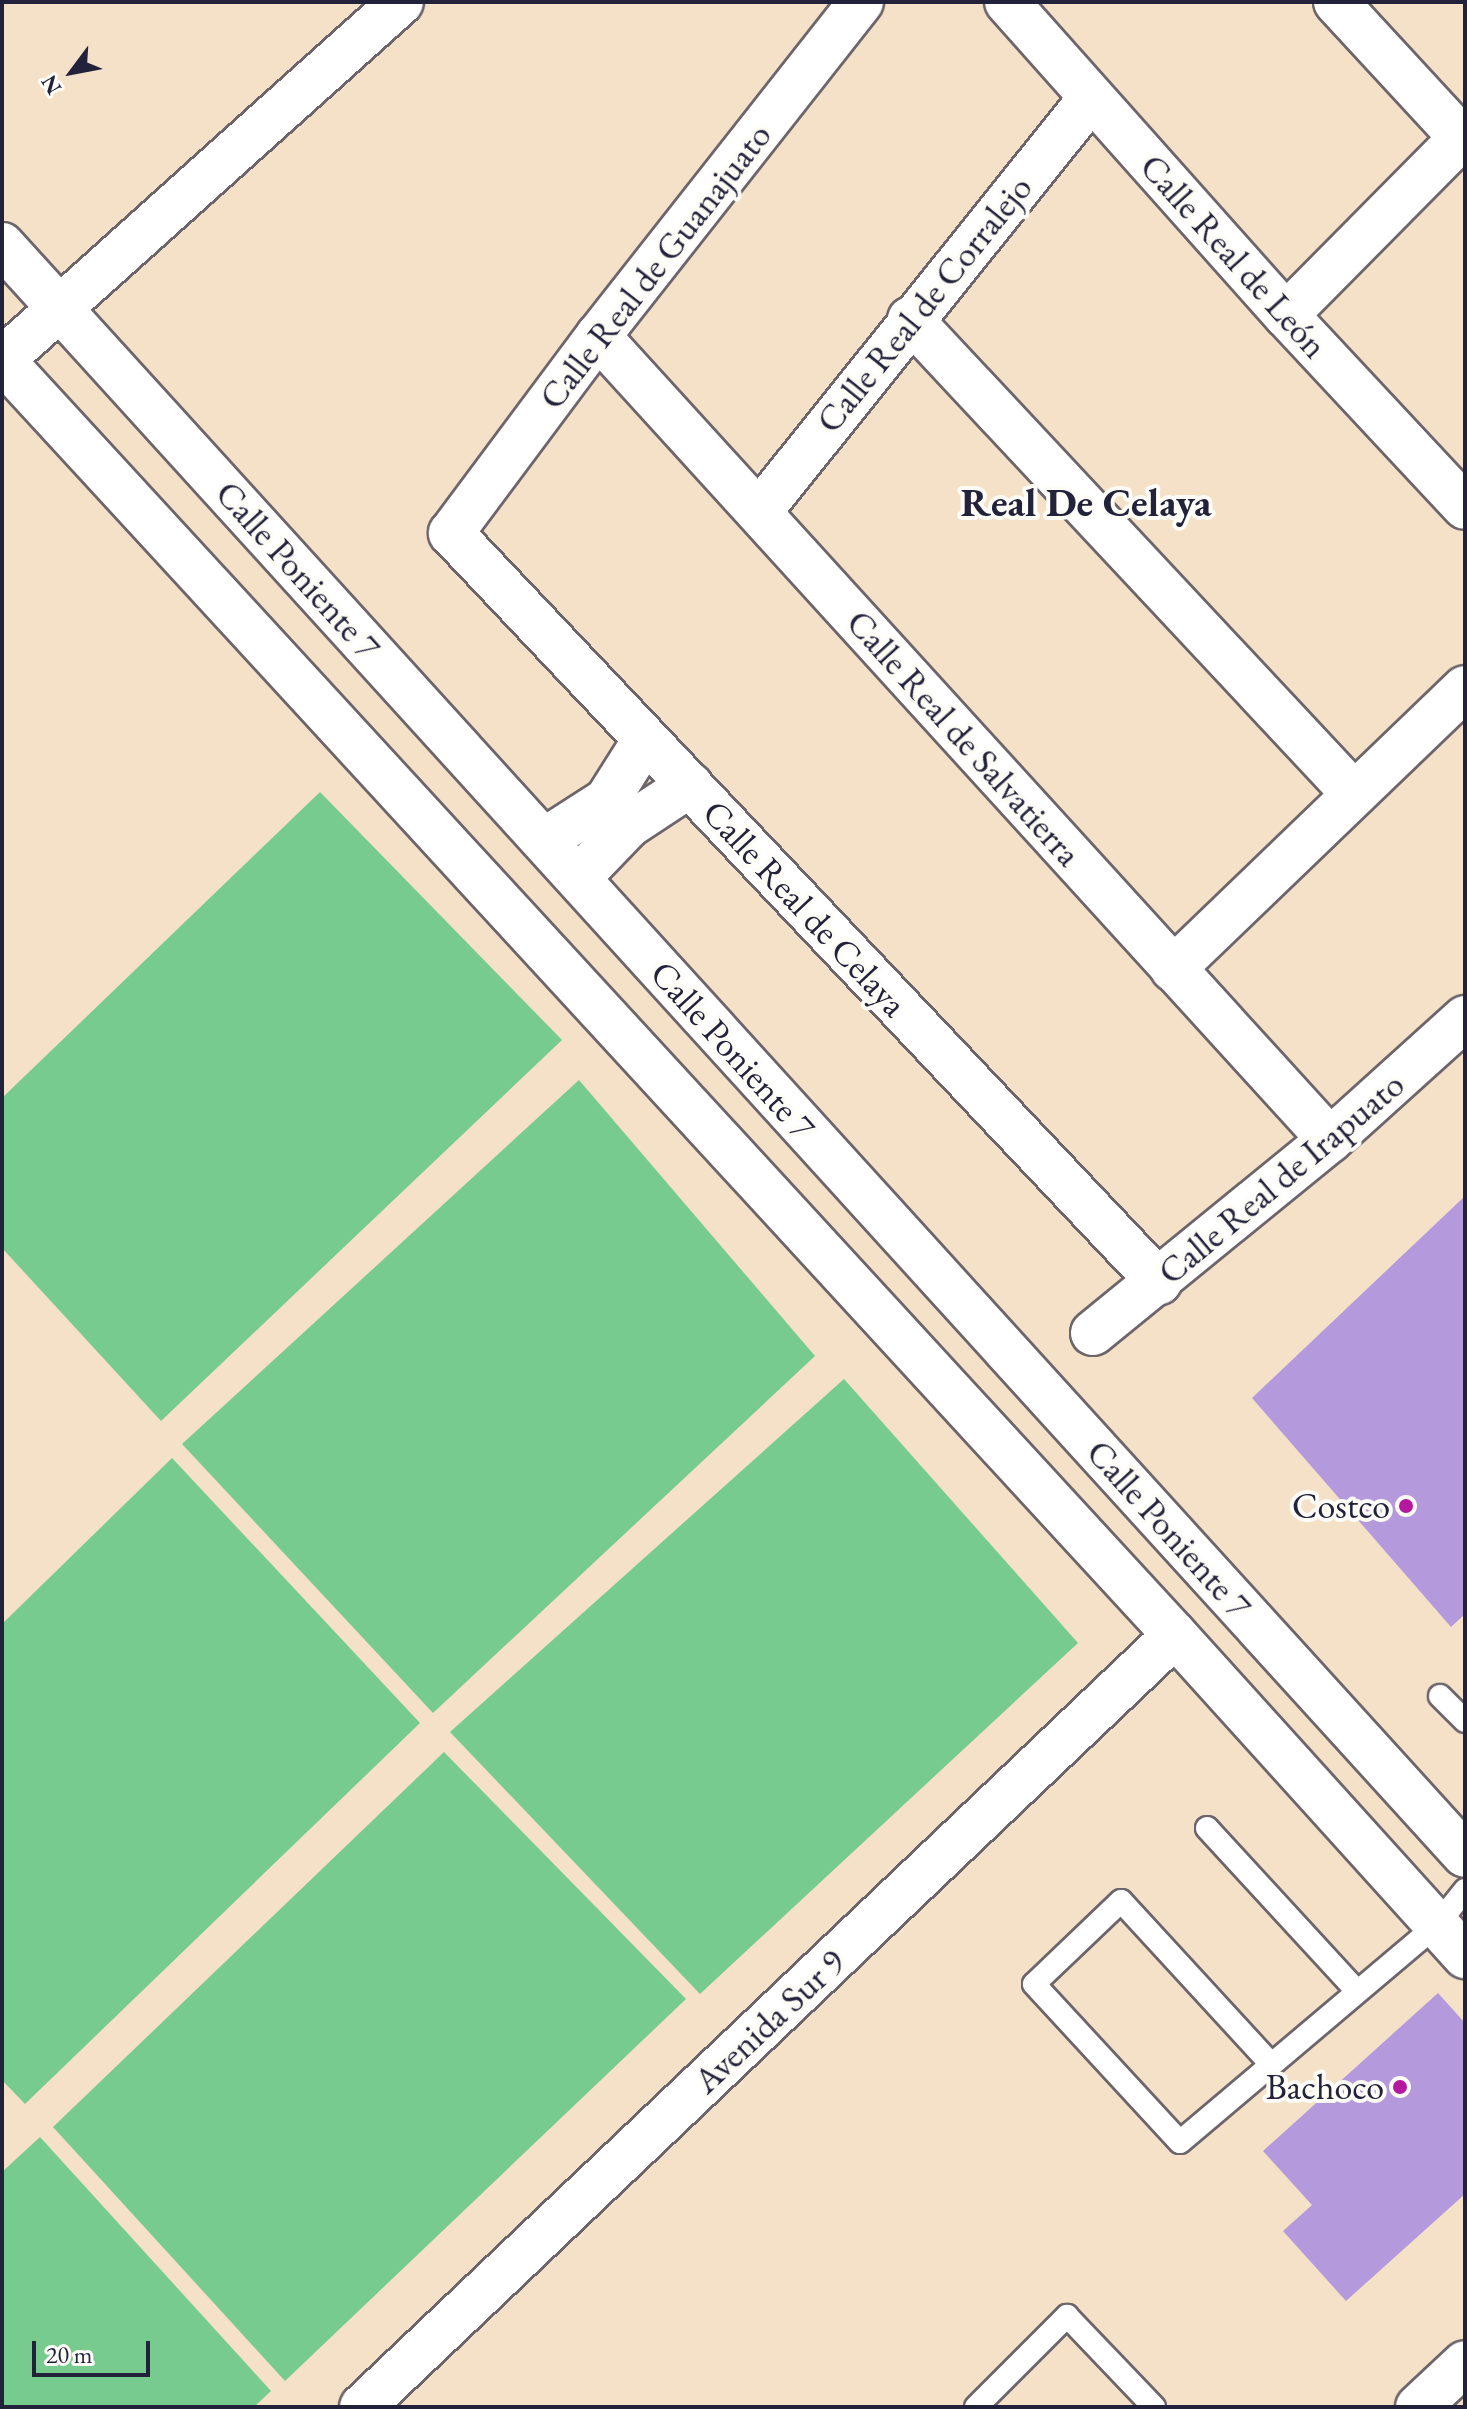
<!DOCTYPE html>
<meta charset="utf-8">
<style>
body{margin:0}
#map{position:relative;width:1467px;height:2409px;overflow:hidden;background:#f4e1c7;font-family:"EB Garamond",serif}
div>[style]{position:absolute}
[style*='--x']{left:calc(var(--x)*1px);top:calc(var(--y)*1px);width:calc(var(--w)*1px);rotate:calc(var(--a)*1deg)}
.green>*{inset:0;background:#77cb8e}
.building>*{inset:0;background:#b499dc}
.roads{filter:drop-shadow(2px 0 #6c656c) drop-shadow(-2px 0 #6c656c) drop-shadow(0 2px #6c656c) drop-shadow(0 -2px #6c656c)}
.lane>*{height:22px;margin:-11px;padding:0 11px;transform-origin:11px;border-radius:11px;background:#fff}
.street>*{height:44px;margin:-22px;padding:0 22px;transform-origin:22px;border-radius:22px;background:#fff}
.primary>*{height:44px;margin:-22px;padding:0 22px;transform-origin:22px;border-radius:22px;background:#fff}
.dots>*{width:22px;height:22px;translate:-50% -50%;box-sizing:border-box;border:4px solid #fdfcf7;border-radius:50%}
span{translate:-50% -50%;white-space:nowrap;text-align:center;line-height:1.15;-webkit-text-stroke:8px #fdfcf7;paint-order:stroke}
.street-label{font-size:36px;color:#22223b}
.poi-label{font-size:36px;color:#22223b}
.right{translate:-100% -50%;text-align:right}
.quarter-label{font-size:40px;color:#22223b;font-weight:700}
.frame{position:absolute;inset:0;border:4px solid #22223b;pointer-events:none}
.north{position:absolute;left:32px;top:32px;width:80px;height:80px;-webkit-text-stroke:6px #fdfcf7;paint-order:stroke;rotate:238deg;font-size:22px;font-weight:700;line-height:32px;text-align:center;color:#22223b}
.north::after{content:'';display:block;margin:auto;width:28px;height:36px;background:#22223b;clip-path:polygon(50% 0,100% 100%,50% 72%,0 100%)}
.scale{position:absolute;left:32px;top:2341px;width:118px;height:36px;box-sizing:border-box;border:4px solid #22223b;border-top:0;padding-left:10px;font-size:24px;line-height:28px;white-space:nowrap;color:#22223b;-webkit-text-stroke:6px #fdfcf7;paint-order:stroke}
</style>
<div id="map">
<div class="green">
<i style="clip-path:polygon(320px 792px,562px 1040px,161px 1421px,2px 1248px,2px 1098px)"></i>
<i style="clip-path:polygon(579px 1080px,815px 1356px,433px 1713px,182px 1444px)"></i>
<i style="clip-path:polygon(844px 1379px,1078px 1643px,700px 1994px,450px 1732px)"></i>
<i style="clip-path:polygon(172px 1458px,420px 1723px,25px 2104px,2px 2080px,2px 1624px)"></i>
<i style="clip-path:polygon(444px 1752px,686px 1999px,285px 2381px,53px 2127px)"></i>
<i style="clip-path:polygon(40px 2137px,271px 2391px,254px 2407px,2px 2407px,2px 2172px)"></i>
</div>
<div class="building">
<i style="clip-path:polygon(1465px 1196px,1465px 1614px,1451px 1627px,1252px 1398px)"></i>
<i style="clip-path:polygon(1438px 1993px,1465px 2023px,1465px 2194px,1346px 2301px,1283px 2231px,1312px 2205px,1263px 2151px)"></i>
</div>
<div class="roads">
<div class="lane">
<i style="--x:1440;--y:1696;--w:35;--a:45"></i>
<i style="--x:1207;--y:1828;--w:222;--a:47.4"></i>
<i style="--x:1270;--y:2063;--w:220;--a:-132.6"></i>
<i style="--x:1121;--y:1901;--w:120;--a:136.3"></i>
<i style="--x:1034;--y:1984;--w:215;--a:47.3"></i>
<i style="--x:1180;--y:2142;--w:336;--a:-40.2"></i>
<i style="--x:1437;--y:1925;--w:45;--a:-51.3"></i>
<i style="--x:976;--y:2407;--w:129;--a:-45"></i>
<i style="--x:1067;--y:2316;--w:126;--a:46.3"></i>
</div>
<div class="street">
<i style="--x:861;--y:2;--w:425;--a:128.2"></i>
<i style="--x:598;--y:336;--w:246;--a:126.7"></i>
<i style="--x:451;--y:533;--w:1031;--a:46.61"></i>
<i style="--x:1007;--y:2;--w:419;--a:48.3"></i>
<i style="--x:1286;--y:315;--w:262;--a:47"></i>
<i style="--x:1336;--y:2;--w:190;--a:47.3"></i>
<i style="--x:2;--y:245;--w:2175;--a:47.74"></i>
<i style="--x:1286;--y:315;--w:249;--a:-45.3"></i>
<i style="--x:910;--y:319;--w:650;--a:46.93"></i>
<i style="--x:598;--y:336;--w:1087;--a:47.68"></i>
<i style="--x:2;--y:360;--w:1732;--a:47.39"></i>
<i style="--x:1175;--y:1635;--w:433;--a:47.9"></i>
<i style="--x:2;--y:360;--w:536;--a:-41.9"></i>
<i style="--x:759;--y:512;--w:531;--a:-51.27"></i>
<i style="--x:545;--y:840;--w:74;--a:-32.8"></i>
<i style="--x:607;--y:800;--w:71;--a:-57.7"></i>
<i style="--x:578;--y:878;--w:74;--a:-46.1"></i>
<i style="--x:629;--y:825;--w:73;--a:-33.3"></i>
<i style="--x:1173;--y:969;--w:405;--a:-43.9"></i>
<i style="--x:1093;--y:1333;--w:306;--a:-39.2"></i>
<i style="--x:1330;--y:1140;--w:182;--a:-42.1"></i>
<i style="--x:362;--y:2407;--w:1121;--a:-43.52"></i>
</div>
<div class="primary">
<i style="--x:1418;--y:2407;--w:64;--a:-43.1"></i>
</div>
</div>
<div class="dots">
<i style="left:1406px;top:1506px;background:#b5179e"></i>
<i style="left:1400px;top:2087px;background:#b5179e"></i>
</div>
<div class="street-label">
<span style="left:1234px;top:256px;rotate:48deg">Calle Real de León</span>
<span style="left:655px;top:266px;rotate:-52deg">Calle Real de Guanajuato</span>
<span style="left:924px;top:304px;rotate:-51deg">Calle Real de Corralejo</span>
<span style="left:298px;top:570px;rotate:48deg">Calle Poniente 7</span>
<span style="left:964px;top:738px;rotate:48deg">Calle Real de Salvatierra</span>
<span style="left:805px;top:908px;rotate:47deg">Calle Real de Celaya</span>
<span style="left:733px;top:1050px;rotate:48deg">Calle Poniente 7</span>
<span style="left:1281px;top:1178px;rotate:-40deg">Calle Real de Irapuato</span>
<span style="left:1169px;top:1529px;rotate:48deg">Calle Poniente 7</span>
<span style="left:769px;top:2021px;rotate:-43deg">Avenida Sur 9</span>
</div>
<div class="poi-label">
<span class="right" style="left:1390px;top:1506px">Costco</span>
<span class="right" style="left:1384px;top:2087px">Bachoco</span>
</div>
<div class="quarter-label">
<span style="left:1086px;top:502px">Real De Celaya</span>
</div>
<div class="frame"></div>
<div class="north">N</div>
<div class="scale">20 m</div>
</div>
